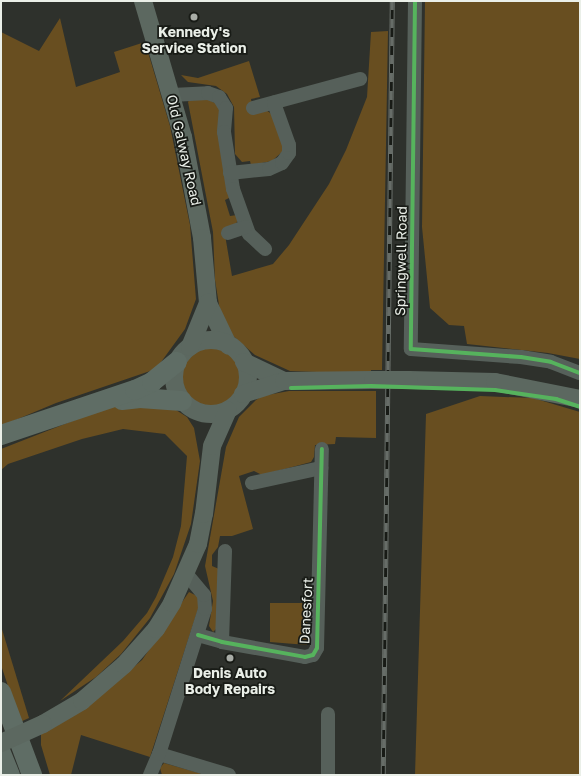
<!DOCTYPE html>
<style>
body{margin:0}
#map{position:relative;width:581px;height:776px;overflow:hidden;background:#2e312c;font-family:"Golos Text",sans-serif}
div>[style]{position:absolute}
[style*='--x']{left:calc(var(--x)*1px);top:calc(var(--y)*1px);width:calc(var(--w)*1px);rotate:calc(var(--a)*1deg)}
.green>*{inset:0;background:#684e20}
.round{border-radius:50%}
.minor>*{height:14px;margin:-7px;padding:0 7px;transform-origin:7px;border-radius:7px;background:#56605a}
.major>*{height:18px;margin:-9px;padding:0 9px;transform-origin:9px;border-radius:9px;background:#5c6860}
.major>.ring{margin:-9px;padding:0;box-sizing:content-box;background:none;border:18px solid #5c6860;border-radius:50%}
.highway>*{height:20px;margin:-10px;padding:0 10px;transform-origin:10px;border-radius:10px;background:#5f6d65}
.rail>*{height:4.5px;margin-top:-2.25px;transform-origin:0;background:repeating-linear-gradient(90deg,#181b16 0 9px,#676d68 0 18px);box-sizing:border-box;border-block:1px solid #676d68}
.major-bridge>*{height:18px;margin:-9px;padding:0 9px;transform-origin:9px;border-radius:9px;background:#5c6860}
.cycleway>*{height:4px;margin:-2px;padding:0 2px;transform-origin:2px;border-radius:2px;background:#56b35d}
.dots>*{width:11px;height:11px;translate:-50% -50%;box-sizing:border-box;border:2px solid #181b16;border-radius:50%}
span{translate:-50% -50%;white-space:nowrap;text-align:center;line-height:1.15;-webkit-text-stroke:3.5px #181b16;paint-order:stroke}
.poi-label{font-size:14px;color:#eaefe8;font-weight:700}
.street-label{font-size:14px;color:#eaefe8}
.frame{position:absolute;inset:0;border:2px solid #eaefe8;pointer-events:none}
</style>
<div id="map">
<div class="green">
<i style="clip-path:polygon(425px 1px,580px 1px,580px 359px,548px 353px,467px 344px,464px 326px,449px 325px,430px 308px,422px 227px)"></i>
<i style="clip-path:polygon(60px 18px,76px 87px,120px 72px,114px 52px,145px 42px,170px 126px,190px 225px,196px 299px,185px 329px,156px 369px,56px 403px,1px 426px,1px 32px,39px 51px)"></i>
<i style="clip-path:polygon(388px 31px,382px 370px,371px 370px,371px 374px,290px 371px,255px 355px,233px 336px,220px 311px,215px 280px,213px 232px,188px 102px,190px 99px,207px 99px,215px 103px,220px 109px,231px 197px,225px 200px,230px 216px,237px 215px,238px 219px,236px 224px,224px 229px,232px 276px,273px 264px,289px 245px,329px 184px,346px 150px,367px 97px,371px 32px)"></i>
<i style="clip-path:polygon(249px 61px,260px 97px,251px 99px,253px 110px,266px 110px,273px 115px,281px 134px,283px 151px,272px 161px,251px 165px,250px 161px,242px 162px,235px 154px,234px 107px,227px 94px,216px 86px,188px 82px,181px 75px,198px 78px)"></i>
<i class="round" style="left:177px;top:345px;width:64px;height:64px"></i>
<i style="clip-path:polygon(289px 391px,376px 391px,376px 438px,336px 437px,335px 444px,315px 445px,314px 457px,311px 462px,262px 475px,254px 471px,239px 476px,253px 529px,232px 536px,220px 536px,218px 547px,212px 555px,212px 566px,219px 569px,216px 629px,213px 632px,209px 626px,213px 601px,205px 566px,226px 447px,239px 417px,256px 400px,262px 396px)"></i>
<i style="clip-path:polygon(480px 396px,533px 398px,580px 412px,580px 775px,415px 775px,426px 414px)"></i>
<i style="clip-path:polygon(122px 404px,176px 410px,187px 417px,194px 428px,200px 461px,191px 524px,174px 574px,150px 618px,121px 654px,96px 677px,60px 701px,123px 641px,147px 613px,156px 597px,173px 557px,181px 526px,187px 456px,165px 434px,123px 429px,82px 439px,8px 464px,1px 470px,1px 449px,103px 409px)"></i>
<i style="clip-path:polygon(189px 592px,197px 596px,200px 603px,150px 757px,81px 735px,71px 775px,50px 775px,41px 745px,41px 734px,129px 671px,142px 660px)"></i>
<i style="clip-path:polygon(270px 603px,308px 603px,307px 645px,270px 642px)"></i>
<i style="clip-path:polygon(1px 626px,29px 718px,20px 722px,1px 665px)"></i>
<i style="clip-path:polygon(164px 763px,206px 775px,162px 775px,160px 768px)"></i>
</div>
<div class="minor">
<i style="--x:415;--y:1;--w:348;--a:90.7"></i>
<i style="--x:411;--y:349;--w:110;--a:4.2"></i>
<i style="--x:521;--y:357;--w:30;--a:9"></i>
<i style="--x:551;--y:362;--w:31;--a:21"></i>
<i style="--x:172;--y:95;--w:36;--a:-3"></i>
<i style="--x:208;--y:93;--w:12;--a:20"></i>
<i style="--x:219;--y:97;--w:13;--a:58"></i>
<i style="--x:226;--y:108;--w:24;--a:95"></i>
<i style="--x:224;--y:132;--w:58;--a:81"></i>
<i style="--x:233;--y:189;--w:48;--a:70.4"></i>
<i style="--x:249;--y:234;--w:22;--a:43"></i>
<i style="--x:253;--y:108;--w:111;--a:-15.2"></i>
<i style="--x:230;--y:173;--w:39;--a:-6"></i>
<i style="--x:269;--y:169;--w:14;--a:-25"></i>
<i style="--x:282;--y:163;--w:12;--a:-55"></i>
<i style="--x:289;--y:153;--w:8;--a:-90"></i>
<i style="--x:289;--y:145;--w:45;--a:-109.7"></i>
<i style="--x:228;--y:233;--w:18;--a:-19"></i>
<i style="--x:252;--y:483;--w:71;--a:-12.3"></i>
<i style="--x:198;--y:635;--w:25;--a:16"></i>
<i style="--x:222;--y:642;--w:84;--a:10.2"></i>
<i style="--x:305;--y:657;--w:8;--a:-14"></i>
<i style="--x:313;--y:655;--w:8;--a:-60"></i>
<i style="--x:317;--y:648;--w:199;--a:-88.6"></i>
<i style="--x:222;--y:642;--w:91;--a:-88.1"></i>
<i style="--x:328;--y:714;--w:61;--a:90"></i>
<i style="--x:159;--y:754;--w:73;--a:16.7"></i>
<i style="--x:150;--y:775;--w:23;--a:-67"></i>
<i style="--x:159;--y:754;--w:152;--a:-72.4"></i>
<i style="--x:205;--y:609;--w:14;--a:-94"></i>
<i style="--x:204;--y:595;--w:26;--a:-130"></i>
</div>
<div class="major">
<i style="--x:143;--y:1;--w:142;--a:73.6"></i>
<i style="--x:183;--y:137;--w:103;--a:79.3"></i>
<i style="--x:202;--y:238;--w:65;--a:84.7"></i>
<i style="--x:208;--y:303;--w:47;--a:64.5"></i>
<i class="ring" style="left:174px;top:340px;width:56px;height:56px"></i>
<i style="--x:190;--y:347;--w:48;--a:-67.8"></i>
<i style="--x:244;--y:362;--w:44;--a:25.4"></i>
<i style="--x:409;--y:380;--w:86;--a:1.3"></i>
<i style="--x:495;--y:382;--w:87;--a:11.3"></i>
<i style="--x:243;--y:394;--w:43;--a:-17.6"></i>
<i style="--x:284;--y:381;--w:89;--a:-0.6"></i>
<i style="--x:43;--y:724;--w:45;--a:-30.5"></i>
<i style="--x:82;--y:701;--w:55;--a:-40.6"></i>
<i style="--x:124;--y:665;--w:48;--a:-48.4"></i>
<i style="--x:156;--y:629;--w:31;--a:-58"></i>
<i style="--x:172;--y:603;--w:64;--a:-66.2"></i>
<i style="--x:198;--y:544;--w:31;--a:-79"></i>
<i style="--x:204;--y:514;--w:68;--a:-83.3"></i>
<i style="--x:212;--y:446;--w:39;--a:-66"></i>
</div>
<div class="highway">
<i style="--x:122;--y:400;--w:18;--a:-6"></i>
<i style="--x:140;--y:398;--w:42;--a:4.1"></i>
<i style="--x:1;--y:435;--w:141;--a:-18.6"></i>
<i style="--x:135;--y:390;--w:19;--a:-25"></i>
<i style="--x:152;--y:382;--w:32;--a:-39"></i>
<i style="--x:1;--y:692;--w:89;--a:69.5"></i>
<i style="--x:1;--y:753;--w:24;--a:68"></i>
</div>
<div class="rail">
<i style="--x:383;--y:775;--w:774;--a:-89.33"></i>
</div>
<div class="major-bridge">
<i style="--x:373;--y:380;--w:36;--a:0"></i>
<i style="--x:1;--y:743;--w:46;--a:-24.3"></i>
</div>
<div class="cycleway">
<i style="--x:415;--y:1;--w:348;--a:90.7"></i>
<i style="--x:411;--y:349;--w:110;--a:4.2"></i>
<i style="--x:521;--y:357;--w:30;--a:9"></i>
<i style="--x:551;--y:362;--w:31;--a:21"></i>
<i style="--x:291;--y:388;--w:80;--a:-1.4"></i>
<i style="--x:371;--y:386;--w:124;--a:1.8"></i>
<i style="--x:495;--y:390;--w:62;--a:8.4"></i>
<i style="--x:556;--y:399;--w:25;--a:18"></i>
<i style="--x:198;--y:635;--w:25;--a:16"></i>
<i style="--x:222;--y:642;--w:84;--a:10.2"></i>
<i style="--x:305;--y:657;--w:8;--a:-14"></i>
<i style="--x:313;--y:655;--w:8;--a:-60"></i>
<i style="--x:317;--y:648;--w:199;--a:-88.6"></i>
</div>
<div class="dots">
<i style="left:194px;top:17px;background:#a8aca6"></i>
<i style="left:230px;top:658px;background:#a8aca6"></i>
</div>
<div class="poi-label">
<span style="left:194px;top:40px">Kennedy's<br>Service Station</span>
<span style="left:230px;top:681px">Denis Auto<br>Body Repairs</span>
</div>
<div class="street-label">
<span style="left:184px;top:150px;rotate:77deg">Old Galway Road</span>
<span style="left:401px;top:261px;rotate:-89deg">Springwell Road</span>
<span style="left:306px;top:611px;rotate:-87deg">Danesfort</span>
</div>
<div class="frame"></div>
</div>
